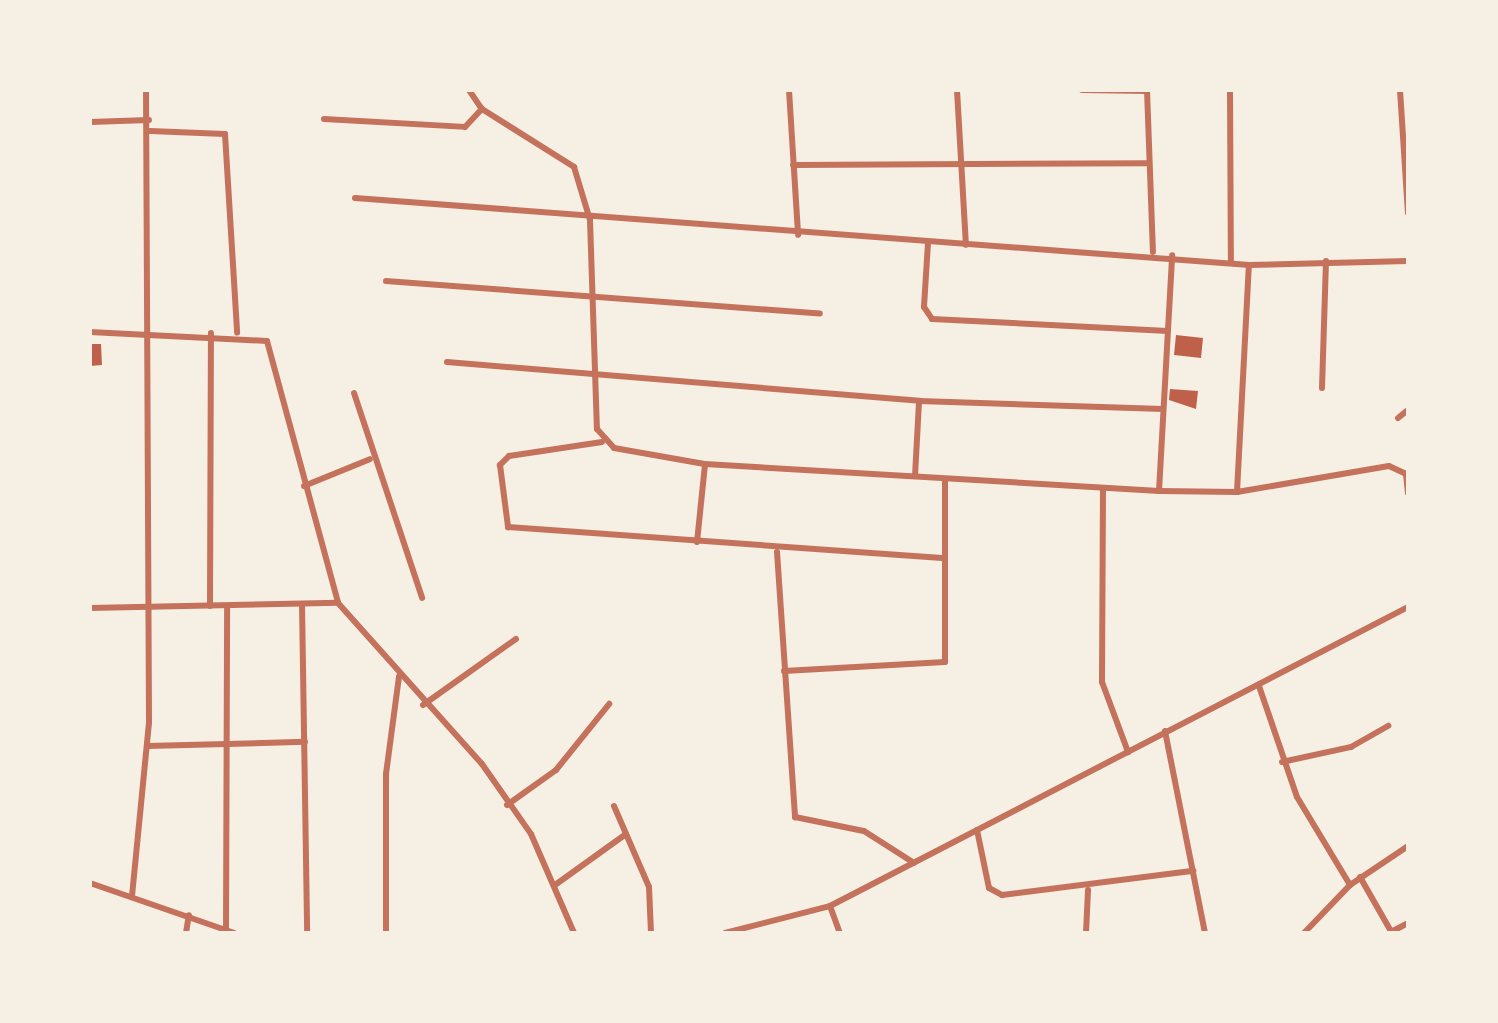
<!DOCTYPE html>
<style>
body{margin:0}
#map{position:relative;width:1498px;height:1023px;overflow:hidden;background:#f6efe4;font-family:"Public Sans",sans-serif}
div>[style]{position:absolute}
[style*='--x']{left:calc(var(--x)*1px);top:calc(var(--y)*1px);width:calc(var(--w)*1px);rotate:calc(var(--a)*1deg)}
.building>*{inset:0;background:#bf614a}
.minor>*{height:6px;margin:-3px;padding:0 3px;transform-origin:3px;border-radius:3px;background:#c5725c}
span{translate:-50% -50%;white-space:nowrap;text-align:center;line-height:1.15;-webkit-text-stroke:10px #f6efe4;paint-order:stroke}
.frame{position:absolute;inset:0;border:92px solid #f6efe4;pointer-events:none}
</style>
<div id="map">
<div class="building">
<i style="clip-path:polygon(1176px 335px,1203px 338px,1201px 358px,1174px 355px)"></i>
<i style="clip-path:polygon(90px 344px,101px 344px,102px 365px,90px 366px)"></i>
<i style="clip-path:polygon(1170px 389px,1198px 391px,1196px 409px,1169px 400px)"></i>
</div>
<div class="minor">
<i style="--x:469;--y:90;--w:23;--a:56"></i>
<i style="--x:482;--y:109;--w:109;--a:32.2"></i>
<i style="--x:574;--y:167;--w:55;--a:73.2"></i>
<i style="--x:590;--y:220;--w:209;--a:88.1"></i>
<i style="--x:597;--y:429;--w:25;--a:48"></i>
<i style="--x:614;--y:448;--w:92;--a:10"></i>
<i style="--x:705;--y:464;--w:455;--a:3.4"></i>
<i style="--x:1159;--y:491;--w:78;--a:0.7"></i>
<i style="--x:1237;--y:492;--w:154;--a:-9.7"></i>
<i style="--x:1389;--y:466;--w:19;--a:25"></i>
<i style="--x:1406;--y:474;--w:19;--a:84"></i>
<i style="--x:789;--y:90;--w:145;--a:86.4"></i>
<i style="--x:957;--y:90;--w:155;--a:86.7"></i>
<i style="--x:1082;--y:90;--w:65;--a:0.9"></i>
<i style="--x:1147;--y:90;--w:162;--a:87.9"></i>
<i style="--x:1230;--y:90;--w:173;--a:89.7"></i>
<i style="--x:1400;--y:90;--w:123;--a:86.3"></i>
<i style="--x:324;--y:119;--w:141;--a:3.2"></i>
<i style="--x:465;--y:127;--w:25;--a:-47"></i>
<i style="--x:90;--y:122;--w:59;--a:-1.9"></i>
<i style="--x:150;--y:131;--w:75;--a:2.3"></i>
<i style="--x:225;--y:134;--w:199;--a:86.5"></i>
<i style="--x:793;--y:165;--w:354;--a:-0.3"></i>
<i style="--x:355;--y:198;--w:897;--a:4.29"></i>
<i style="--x:1249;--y:265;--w:159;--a:-1.4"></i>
<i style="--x:928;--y:243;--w:64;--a:93.6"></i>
<i style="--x:924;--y:307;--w:14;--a:56"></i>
<i style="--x:932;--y:319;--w:236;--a:2.9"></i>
<i style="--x:386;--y:281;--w:435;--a:4.3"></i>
<i style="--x:90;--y:332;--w:177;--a:2.9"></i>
<i style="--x:267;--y:341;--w:271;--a:74.8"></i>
<i style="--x:338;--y:603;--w:216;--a:48.2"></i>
<i style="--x:482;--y:764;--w:85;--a:55"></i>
<i style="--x:531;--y:834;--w:108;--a:66.5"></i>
<i style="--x:447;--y:362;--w:474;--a:4.7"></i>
<i style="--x:919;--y:401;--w:244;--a:1.9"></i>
<i style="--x:1322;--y:388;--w:127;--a:-88.2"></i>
<i style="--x:354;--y:393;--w:216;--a:71.6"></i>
<i style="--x:1398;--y:418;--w:13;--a:-39"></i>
<i style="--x:602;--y:442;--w:94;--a:171.4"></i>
<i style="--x:509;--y:456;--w:13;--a:135"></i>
<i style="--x:500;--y:465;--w:63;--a:82.6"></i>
<i style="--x:508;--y:527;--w:435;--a:4.1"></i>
<i style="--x:915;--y:476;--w:75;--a:-86.9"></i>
<i style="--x:304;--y:486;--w:71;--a:-22.2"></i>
<i style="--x:1103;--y:489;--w:193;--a:90.3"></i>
<i style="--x:1102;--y:682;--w:75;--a:69.6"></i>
<i style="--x:1159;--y:491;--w:236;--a:-86.8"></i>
<i style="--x:1237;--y:492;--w:227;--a:-87"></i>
<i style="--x:697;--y:542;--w:78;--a:-84.1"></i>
<i style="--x:777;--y:552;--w:266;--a:86.1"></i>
<i style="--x:795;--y:817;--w:70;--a:11.5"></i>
<i style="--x:864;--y:831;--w:59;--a:32.6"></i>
<i style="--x:302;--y:604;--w:329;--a:89.1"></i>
<i style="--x:210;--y:606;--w:273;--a:-89.8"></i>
<i style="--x:90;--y:608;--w:248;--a:-1.2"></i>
<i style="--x:784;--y:671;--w:161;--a:-3.2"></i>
<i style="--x:945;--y:662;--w:183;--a:-90"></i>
<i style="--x:1259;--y:686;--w:117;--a:71.1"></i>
<i style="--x:1297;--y:797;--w:103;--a:58.9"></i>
<i style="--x:423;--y:705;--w:114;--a:-35.4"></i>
<i style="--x:1165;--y:731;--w:206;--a:78.8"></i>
<i style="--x:147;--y:746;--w:158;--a:-1.5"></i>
<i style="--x:1282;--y:762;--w:71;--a:-12.3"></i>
<i style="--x:1351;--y:747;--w:43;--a:-29.6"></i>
<i style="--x:507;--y:805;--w:60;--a:-35.5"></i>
<i style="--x:556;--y:770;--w:85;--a:-51.2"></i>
<i style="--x:614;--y:806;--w:88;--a:66.6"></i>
<i style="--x:649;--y:887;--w:46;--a:87.5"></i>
<i style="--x:977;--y:830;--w:59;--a:78.3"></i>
<i style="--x:989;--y:888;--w:15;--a:28"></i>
<i style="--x:1002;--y:895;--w:193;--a:-7.2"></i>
<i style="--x:1360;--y:877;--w:64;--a:60.3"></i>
<i style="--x:90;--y:883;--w:152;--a:19.1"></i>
<i style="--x:555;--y:885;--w:87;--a:-35.7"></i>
<i style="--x:132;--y:896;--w:175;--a:-84.4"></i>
<i style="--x:149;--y:722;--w:632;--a:-90.27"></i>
<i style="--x:830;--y:906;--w:29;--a:70"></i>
<i style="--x:226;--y:930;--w:324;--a:-89.8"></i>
<i style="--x:1391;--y:932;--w:19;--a:-28"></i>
<i style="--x:186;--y:933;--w:18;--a:-81"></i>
<i style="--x:386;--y:933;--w:159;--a:-90"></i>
<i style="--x:386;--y:774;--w:99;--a:-82.4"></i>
<i style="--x:725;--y:933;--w:108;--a:-14.4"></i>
<i style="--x:830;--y:906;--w:651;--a:-27.35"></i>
<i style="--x:1086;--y:933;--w:43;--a:-87.3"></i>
<i style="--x:1304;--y:933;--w:66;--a:-46.2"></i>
<i style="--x:1350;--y:885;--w:70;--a:-33.9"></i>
</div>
<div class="frame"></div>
</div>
